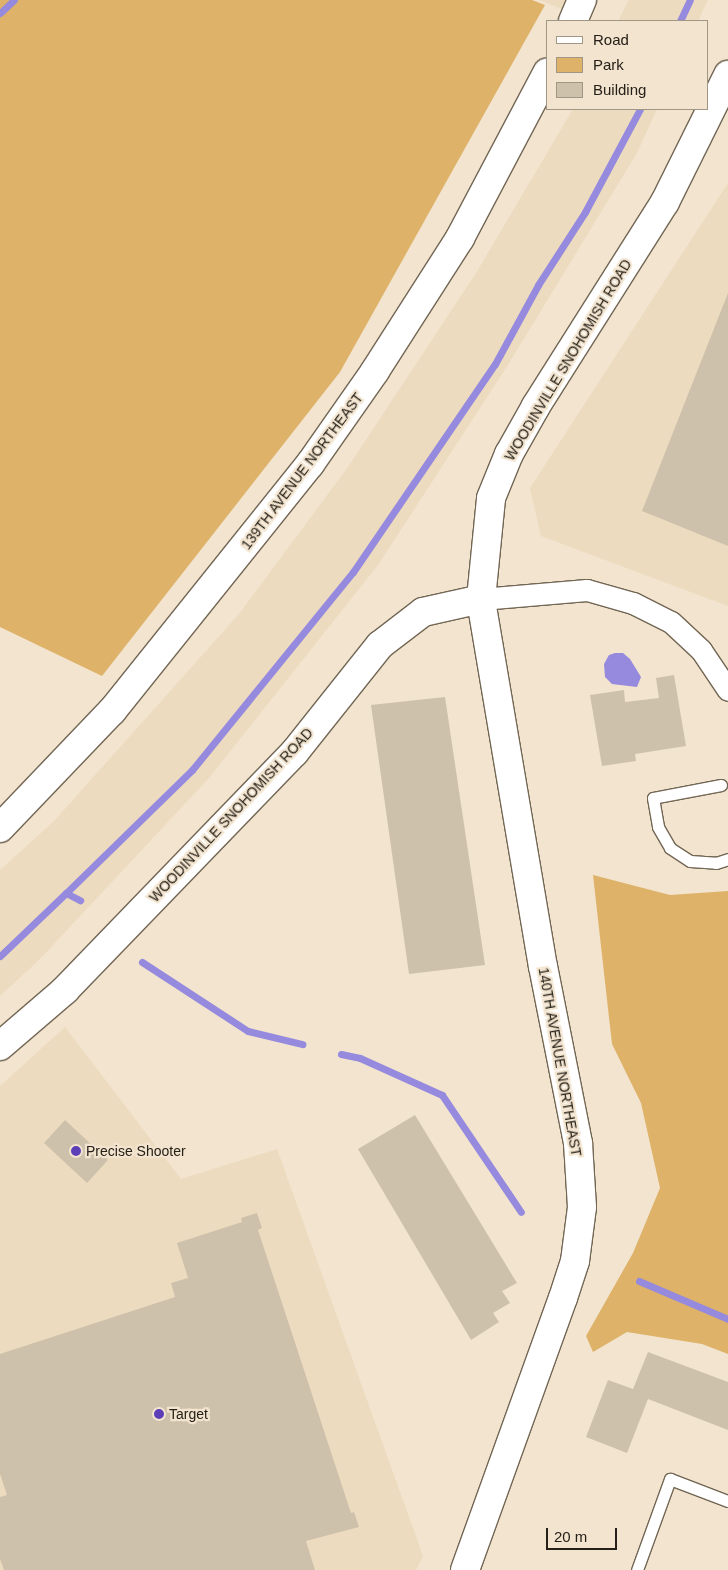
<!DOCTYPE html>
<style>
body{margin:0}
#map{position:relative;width:728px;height:1570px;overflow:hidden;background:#f2e4cf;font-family:Helvetica,sans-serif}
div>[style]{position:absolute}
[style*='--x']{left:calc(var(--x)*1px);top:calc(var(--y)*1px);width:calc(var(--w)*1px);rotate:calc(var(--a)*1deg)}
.built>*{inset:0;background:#eddbbf}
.green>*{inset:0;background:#deb268}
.water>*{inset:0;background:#958add}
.stream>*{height:7px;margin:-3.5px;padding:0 3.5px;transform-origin:3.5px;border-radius:3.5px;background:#958add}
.building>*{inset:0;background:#cec1ac}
.roads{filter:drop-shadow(1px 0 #726654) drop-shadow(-1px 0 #726654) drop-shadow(0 1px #726654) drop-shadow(0 -1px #726654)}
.service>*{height:11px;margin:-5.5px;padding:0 5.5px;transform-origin:5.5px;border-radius:5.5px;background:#fff}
.minor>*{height:21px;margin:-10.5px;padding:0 10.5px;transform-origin:10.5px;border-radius:10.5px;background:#fff}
.tertiary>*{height:28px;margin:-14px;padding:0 14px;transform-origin:14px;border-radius:14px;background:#fff}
.secondary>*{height:28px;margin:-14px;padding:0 14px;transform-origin:14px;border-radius:14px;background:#fff}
.dots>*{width:14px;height:14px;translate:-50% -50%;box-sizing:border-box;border:2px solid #f2e4cf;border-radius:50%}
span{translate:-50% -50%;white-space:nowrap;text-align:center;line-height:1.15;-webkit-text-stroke:4.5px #f2e4cf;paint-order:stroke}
.street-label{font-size:14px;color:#252018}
.poi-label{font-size:14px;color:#252018}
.left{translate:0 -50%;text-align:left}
.legend{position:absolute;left:546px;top:20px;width:162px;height:90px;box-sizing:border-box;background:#f2e4cf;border:1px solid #a09686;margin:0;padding:6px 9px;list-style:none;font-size:15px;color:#252018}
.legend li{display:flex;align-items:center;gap:10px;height:25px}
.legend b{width:25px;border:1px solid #a09686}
.scale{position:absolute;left:546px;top:1528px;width:71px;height:22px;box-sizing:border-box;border:2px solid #252018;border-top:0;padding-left:6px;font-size:15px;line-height:18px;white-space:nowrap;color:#252018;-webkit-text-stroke:4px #f2e4cf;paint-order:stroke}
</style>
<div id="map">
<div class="built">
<i style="clip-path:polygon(539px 0,582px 0,576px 14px)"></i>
<i style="clip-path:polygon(629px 0,708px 0,698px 21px,618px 21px)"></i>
<i style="clip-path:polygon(573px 109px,657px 109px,637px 153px,506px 368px,378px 565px,209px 778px,40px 959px,0 996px,0 870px,54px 821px,239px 614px,348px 467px,476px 273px)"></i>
<i style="clip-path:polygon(728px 183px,728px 606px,541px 536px,530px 488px)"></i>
<i style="clip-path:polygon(65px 1027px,181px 1179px,277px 1149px,423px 1556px,416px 1570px,0 1570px,0 1086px)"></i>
</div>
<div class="green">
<i style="clip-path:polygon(0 0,532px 0,545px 5px,340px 372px,102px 676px,0 627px)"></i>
<i style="clip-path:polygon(593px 875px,670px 895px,728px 891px,728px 1354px,702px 1344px,627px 1332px,593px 1352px,586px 1336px,633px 1253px,660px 1188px,641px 1103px,612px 1044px)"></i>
</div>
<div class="water">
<i style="clip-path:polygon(615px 653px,623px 653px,630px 659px,641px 677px,637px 687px,612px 684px,605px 677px,604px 664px,609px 655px)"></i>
</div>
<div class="stream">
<i style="--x:0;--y:13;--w:19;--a:-43"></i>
<i style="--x:680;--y:21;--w:23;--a:-65"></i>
<i style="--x:66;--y:893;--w:176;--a:-44.3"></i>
<i style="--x:192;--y:770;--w:255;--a:-50.9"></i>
<i style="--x:353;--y:572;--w:252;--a:-55.7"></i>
<i style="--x:495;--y:364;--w:90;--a:-61.4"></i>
<i style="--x:538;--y:285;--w:87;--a:-57.2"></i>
<i style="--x:585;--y:212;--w:117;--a:-61.9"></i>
<i style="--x:0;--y:956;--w:91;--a:-43.7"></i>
<i style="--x:66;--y:893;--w:16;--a:27"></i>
<i style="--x:142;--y:962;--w:126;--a:33.1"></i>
<i style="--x:248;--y:1031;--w:56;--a:13.5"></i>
<i style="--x:341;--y:1054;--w:19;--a:12"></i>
<i style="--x:360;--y:1058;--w:90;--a:24.3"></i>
<i style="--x:442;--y:1095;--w:141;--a:56"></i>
<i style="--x:639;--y:1281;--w:97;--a:23.1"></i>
</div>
<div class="building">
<i style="clip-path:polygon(728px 293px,728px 546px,642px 511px)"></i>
<i style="clip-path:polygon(674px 675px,686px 746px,635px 754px,636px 761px,602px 766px,590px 695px,624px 690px,625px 702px,659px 698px,656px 678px)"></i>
<i style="clip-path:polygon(445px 697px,485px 965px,409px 974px,371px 705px)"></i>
<i style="clip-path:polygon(415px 1115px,517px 1283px,502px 1291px,510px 1303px,493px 1313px,499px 1322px,471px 1340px,358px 1149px)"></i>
<i style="clip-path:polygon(65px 1120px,108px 1160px,87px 1183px,44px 1143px)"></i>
<i style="clip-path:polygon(257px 1213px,262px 1228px,258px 1230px,351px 1513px,354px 1512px,359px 1527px,306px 1541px,315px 1570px,4px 1570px,0 1559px,0 1497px,7px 1495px,0 1474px,0 1354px,175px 1297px,171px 1283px,188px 1278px,177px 1243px,242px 1222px,241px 1218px)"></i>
<i style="clip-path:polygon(648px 1352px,728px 1382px,728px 1430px,648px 1399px,627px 1453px,586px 1437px,608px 1380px,633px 1389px)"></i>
</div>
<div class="roads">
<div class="service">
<i style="--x:721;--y:785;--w:69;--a:169.2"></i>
<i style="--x:653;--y:798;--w:29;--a:80"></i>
<i style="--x:658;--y:827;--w:24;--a:60"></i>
<i style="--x:670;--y:848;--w:24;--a:33"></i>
<i style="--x:690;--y:861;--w:26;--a:4"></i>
<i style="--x:716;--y:863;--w:13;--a:-18"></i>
<i style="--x:637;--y:1570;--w:97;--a:-70.1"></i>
<i style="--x:670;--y:1479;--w:62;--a:20.8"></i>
</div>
<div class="minor">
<i style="--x:481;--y:599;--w:106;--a:-4.9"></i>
<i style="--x:587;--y:590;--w:48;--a:15.8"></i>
<i style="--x:633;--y:603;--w:42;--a:26.6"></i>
<i style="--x:671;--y:622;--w:41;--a:43"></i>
<i style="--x:701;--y:650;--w:48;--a:56"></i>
</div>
<div class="tertiary">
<i style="--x:573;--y:21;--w:23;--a:-67"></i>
<i style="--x:0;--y:828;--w:162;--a:-46.3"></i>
<i style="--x:112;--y:711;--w:317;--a:-51.3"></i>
<i style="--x:310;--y:464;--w:113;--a:-55"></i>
<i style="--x:375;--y:371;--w:158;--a:-57.4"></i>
<i style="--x:460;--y:238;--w:187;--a:-62.2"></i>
</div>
<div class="secondary">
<i style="--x:0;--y:1046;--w:86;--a:-40.7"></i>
<i style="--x:65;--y:990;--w:330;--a:-46"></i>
<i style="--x:294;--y:753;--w:138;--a:-51.5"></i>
<i style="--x:380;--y:645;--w:54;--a:-37.5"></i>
<i style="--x:423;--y:612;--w:59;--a:-12.6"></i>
<i style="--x:465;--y:1570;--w:289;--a:-70.2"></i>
<i style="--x:563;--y:1298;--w:39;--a:-72"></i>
<i style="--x:575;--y:1261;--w:54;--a:-82.6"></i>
<i style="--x:582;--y:1207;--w:64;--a:-93.6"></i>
<i style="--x:578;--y:1143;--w:179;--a:-101.2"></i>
<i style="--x:543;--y:967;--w:373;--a:-99.6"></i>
<i style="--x:481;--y:599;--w:101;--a:-84.3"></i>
<i style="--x:491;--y:498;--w:48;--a:-67.8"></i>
<i style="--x:509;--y:454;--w:55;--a:-60.6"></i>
<i style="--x:536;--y:406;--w:241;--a:-57.7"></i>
<i style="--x:665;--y:202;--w:142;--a:-63.6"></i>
</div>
</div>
<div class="dots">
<i style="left:76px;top:1151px;background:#5c3eb7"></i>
<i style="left:159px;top:1414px;background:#5c3eb7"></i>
</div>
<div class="street-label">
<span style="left:568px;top:360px;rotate:-59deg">WOODINVILLE SNOHOMISH ROAD</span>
<span style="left:302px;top:471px;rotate:-53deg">139TH AVENUE NORTHEAST</span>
<span style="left:231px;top:815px;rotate:-47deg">WOODINVILLE SNOHOMISH ROAD</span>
<span style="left:560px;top:1062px;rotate:80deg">140TH AVENUE NORTHEAST</span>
</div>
<div class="poi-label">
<span class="left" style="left:86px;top:1151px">Precise Shooter</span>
<span class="left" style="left:169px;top:1414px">Target</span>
</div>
<ul class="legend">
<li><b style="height:6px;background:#fff"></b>Road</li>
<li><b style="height:14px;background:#deb268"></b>Park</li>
<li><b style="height:14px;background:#cec1ac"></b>Building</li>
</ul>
<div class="scale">20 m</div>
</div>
